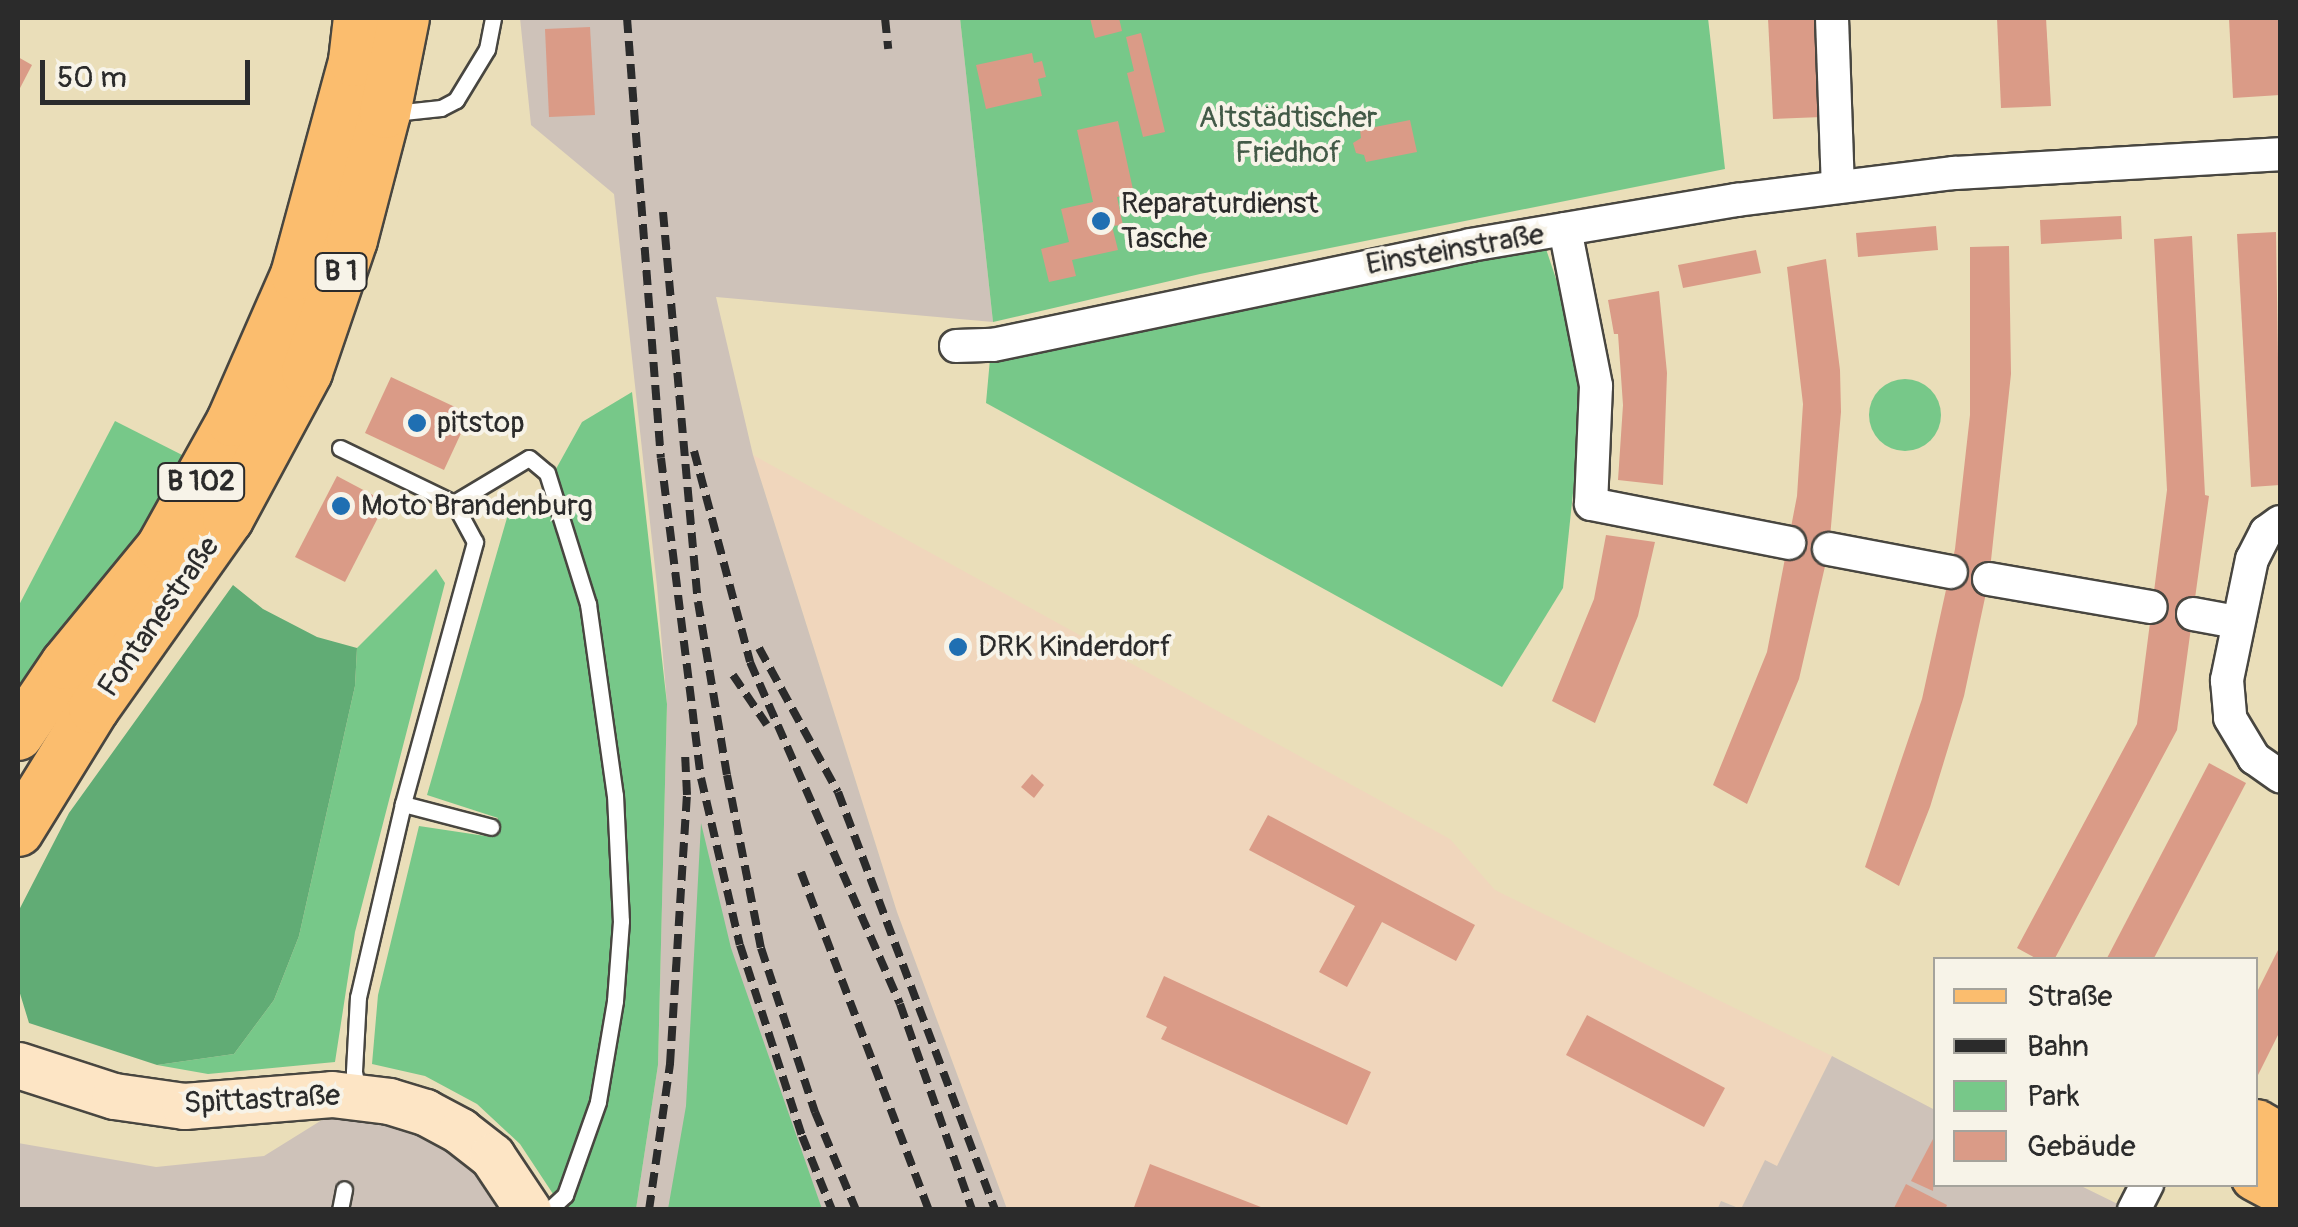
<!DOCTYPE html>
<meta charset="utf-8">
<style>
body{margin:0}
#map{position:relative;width:2298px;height:1227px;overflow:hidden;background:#eadeb9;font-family:Pangolin,sans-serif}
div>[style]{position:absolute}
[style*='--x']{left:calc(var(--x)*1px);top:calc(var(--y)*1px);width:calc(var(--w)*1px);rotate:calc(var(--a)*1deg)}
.built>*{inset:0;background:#f0d6bc}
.industrial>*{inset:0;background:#cec2b9}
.green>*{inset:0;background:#77c889}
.round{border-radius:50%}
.forest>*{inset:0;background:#61ac75}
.building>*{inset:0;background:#da9b87}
.roads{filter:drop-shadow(2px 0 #484640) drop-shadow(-2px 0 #484640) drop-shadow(0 2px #484640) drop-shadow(0 -2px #484640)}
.lane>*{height:15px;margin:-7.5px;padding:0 7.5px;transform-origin:7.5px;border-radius:7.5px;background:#fff}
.street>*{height:32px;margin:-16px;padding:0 16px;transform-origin:16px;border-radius:16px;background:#fff}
.secondary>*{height:45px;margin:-22.5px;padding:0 22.5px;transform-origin:22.5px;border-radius:22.5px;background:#fde5c5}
.primary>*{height:50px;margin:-25px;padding:0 25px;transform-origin:25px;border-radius:25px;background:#fbbd6e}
.rail>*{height:8px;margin-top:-4px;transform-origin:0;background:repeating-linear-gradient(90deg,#2b2b2b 0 15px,transparent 0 23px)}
.dots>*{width:28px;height:28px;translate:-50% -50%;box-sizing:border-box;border:5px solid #f7f3e8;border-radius:50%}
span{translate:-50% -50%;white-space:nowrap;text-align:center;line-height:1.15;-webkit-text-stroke:8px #f7f3e8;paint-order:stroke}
.shield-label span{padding:2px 8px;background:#f7f3e8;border:2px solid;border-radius:8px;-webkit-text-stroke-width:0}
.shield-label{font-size:28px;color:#2b2b2b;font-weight:700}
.park-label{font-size:30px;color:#425a47}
.poi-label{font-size:30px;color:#2b2b2b}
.left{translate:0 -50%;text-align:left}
.street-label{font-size:30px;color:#2b2b2b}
.frame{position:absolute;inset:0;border:20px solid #2b2b2b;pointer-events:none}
.legend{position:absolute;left:1933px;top:957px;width:325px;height:230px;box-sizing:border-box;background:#f7f3e8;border:2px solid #a5a39c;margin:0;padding:12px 18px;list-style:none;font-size:30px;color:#2b2b2b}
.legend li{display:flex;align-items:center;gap:20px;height:50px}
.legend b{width:50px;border:2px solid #a5a39c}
.scale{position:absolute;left:40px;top:60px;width:210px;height:45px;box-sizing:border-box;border:5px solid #2b2b2b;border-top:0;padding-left:12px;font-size:30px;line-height:35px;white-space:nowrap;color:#2b2b2b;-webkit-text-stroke:8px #f7f3e8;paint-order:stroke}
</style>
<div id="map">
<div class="built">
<i style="clip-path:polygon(753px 455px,1450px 839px,1495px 890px,1832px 1056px,1777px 1167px,1765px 1161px,1741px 1209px,1722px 1201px,1717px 1210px,1007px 1209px,897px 912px)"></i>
</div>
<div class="industrial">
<i style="clip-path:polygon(520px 18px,960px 18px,993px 322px,716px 297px,753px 455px,897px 912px,1007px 1209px,636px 1209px,658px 1065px,667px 704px,657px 586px,614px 194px,531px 125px)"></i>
<i style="clip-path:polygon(1832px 1056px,1935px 1110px,1936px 1184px,2079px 1185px,2128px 1209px,1717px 1210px,1721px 1201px,1741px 1209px,1765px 1160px,1777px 1166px)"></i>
<i style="clip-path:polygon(338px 1110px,417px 1126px,477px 1167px,508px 1209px,18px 1209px,18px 1143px,156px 1167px,264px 1156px)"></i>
</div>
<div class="green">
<i style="clip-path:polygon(960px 18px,1708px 18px,1725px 169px,1200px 274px,993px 322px)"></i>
<i style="clip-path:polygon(1529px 248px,1546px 249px,1583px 359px,1584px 388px,1563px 588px,1502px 687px,986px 403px,990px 359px)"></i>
<i class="round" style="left:1869px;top:379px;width:72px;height:72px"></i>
<i style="clip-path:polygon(632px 392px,667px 704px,658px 1065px,636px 1209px,563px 1209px,520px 1144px,477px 1104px,425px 1076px,372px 1064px,378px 995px,419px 826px,492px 837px,498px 818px,427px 795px,513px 497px,541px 496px,582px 422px)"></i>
<i style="clip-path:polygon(115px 421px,194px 461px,18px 710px,18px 607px)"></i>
<i style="clip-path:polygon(436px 569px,445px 583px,355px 932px,335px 1062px,208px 1074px,157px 1065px,234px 1054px,274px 1000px,299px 936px,355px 686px,357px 648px)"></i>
<i style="clip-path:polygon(701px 823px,731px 948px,822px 1209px,668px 1209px,686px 1106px)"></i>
</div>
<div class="forest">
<i style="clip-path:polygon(233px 585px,263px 609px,317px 637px,357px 648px,355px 686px,299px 936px,274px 1000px,234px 1054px,157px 1065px,29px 1023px,18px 987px,18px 912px,69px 813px)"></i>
</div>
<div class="building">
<i style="clip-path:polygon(1090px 18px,1119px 18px,1122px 31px,1095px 38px)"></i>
<i style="clip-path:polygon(1768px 18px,1817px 18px,1822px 117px,1773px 119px)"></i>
<i style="clip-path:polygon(1997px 18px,2046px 18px,2051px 106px,2001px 108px)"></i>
<i style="clip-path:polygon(2229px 18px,2278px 18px,2280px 95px,2233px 98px)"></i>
<i style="clip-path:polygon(590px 27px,595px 115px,549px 117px,545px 29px)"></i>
<i style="clip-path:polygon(1141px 33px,1165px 132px,1143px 137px,1127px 73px,1134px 71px,1126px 37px)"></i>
<i style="clip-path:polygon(1032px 53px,1034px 63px,1042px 61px,1046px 77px,1038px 79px,1042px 96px,986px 109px,976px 65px)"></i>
<i style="clip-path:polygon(18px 57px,32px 65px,18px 92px)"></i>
<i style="clip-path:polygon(1410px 120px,1417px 152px,1366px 162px,1364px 155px,1356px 153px,1353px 143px,1361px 138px,1360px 130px)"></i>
<i style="clip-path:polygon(1118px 121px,1134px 194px,1117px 197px,1123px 225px,1112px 226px,1118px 250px,1072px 260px,1076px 276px,1049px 282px,1041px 249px,1069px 242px,1061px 209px,1093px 202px,1077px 130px)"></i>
<i style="clip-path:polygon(2121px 216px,2122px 239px,2041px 244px,2040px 220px)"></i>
<i style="clip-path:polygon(1936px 226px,1938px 250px,1858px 257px,1856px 233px)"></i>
<i style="clip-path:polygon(2276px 232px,2280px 485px,2251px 487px,2237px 234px)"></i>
<i style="clip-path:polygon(2192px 236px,2205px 495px,2209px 496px,2177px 730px,2054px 960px,2039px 960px,2017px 948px,2137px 724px,2167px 490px,2154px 239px)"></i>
<i style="clip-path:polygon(2009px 246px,2011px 374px,1989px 579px,1964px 696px,1930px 807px,1899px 886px,1865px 867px,1922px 699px,1955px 549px,1970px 415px,1970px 247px)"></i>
<i style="clip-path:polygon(1756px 250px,1761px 273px,1683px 288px,1678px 265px)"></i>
<i style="clip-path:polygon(1826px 259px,1840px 370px,1841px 412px,1829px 549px,1799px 679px,1747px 804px,1713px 785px,1767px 652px,1797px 496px,1803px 404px,1787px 267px)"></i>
<i style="clip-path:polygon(1659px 291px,1667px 373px,1663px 485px,1618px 480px,1623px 405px,1618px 334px,1614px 334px,1608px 300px)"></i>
<i style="clip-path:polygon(391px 377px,470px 414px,444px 470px,365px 433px)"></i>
<i style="clip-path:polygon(337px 476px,386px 502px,345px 582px,295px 557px)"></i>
<i style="clip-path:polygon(1606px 535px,1655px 542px,1638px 616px,1595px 723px,1552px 701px,1594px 599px)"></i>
<i style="clip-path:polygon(2209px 763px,2246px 783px,2153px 960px,2106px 960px)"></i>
<i style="clip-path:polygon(1032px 774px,1044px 785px,1034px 798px,1021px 787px)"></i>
<i style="clip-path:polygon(1268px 815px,1475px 925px,1456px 961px,1382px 922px,1347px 987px,1319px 972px,1355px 906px,1249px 850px)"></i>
<i style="clip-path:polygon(2280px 946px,2280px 1031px,2256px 1079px,2256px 994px)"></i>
<i style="clip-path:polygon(1164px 976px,1371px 1072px,1347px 1125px,1161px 1039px,1167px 1027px,1146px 1017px)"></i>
<i style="clip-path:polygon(1587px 1015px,1725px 1088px,1704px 1127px,1566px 1055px)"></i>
<i style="clip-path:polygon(1933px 1139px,1936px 1141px,1933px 1191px,1911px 1181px)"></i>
<i style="clip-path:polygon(1150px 1164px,1266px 1209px,1266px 1210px,1133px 1210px)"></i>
<i style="clip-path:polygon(1906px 1184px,1947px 1205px,1945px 1210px,1893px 1210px)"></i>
</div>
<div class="roads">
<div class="lane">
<i style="--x:394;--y:113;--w:47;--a:-6.1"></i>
<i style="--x:441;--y:108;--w:17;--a:-28"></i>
<i style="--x:456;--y:100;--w:60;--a:-58.7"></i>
<i style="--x:487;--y:49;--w:32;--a:-79"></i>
<i style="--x:340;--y:448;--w:127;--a:25.8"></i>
<i style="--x:454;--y:503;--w:44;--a:61.7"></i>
<i style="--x:475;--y:542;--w:272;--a:105.4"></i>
<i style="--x:403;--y:804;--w:198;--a:103.1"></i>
<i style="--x:358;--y:997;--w:75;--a:93.1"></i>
<i style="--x:354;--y:1072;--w:19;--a:78"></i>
<i style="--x:454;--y:503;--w:87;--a:-31"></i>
<i style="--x:529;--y:458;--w:23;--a:40"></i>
<i style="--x:547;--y:473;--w:137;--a:72.6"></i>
<i style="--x:588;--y:604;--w:193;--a:82"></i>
<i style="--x:615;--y:795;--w:126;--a:87.3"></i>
<i style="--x:621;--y:921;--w:80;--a:94.3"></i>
<i style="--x:615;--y:1001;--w:102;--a:99.6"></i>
<i style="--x:598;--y:1102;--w:99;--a:109.5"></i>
<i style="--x:565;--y:1195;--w:22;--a:137"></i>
<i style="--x:403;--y:804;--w:91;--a:14.6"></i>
<i style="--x:340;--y:1210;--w:21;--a:-79"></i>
</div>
<div class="street">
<i style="--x:1832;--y:18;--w:169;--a:88"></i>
<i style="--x:1565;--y:229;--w:160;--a:78.8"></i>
<i style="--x:1596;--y:386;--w:118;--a:92.4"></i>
<i style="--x:1591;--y:504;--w:202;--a:11.1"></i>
<i style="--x:956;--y:346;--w:37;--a:-2"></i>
<i style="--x:993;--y:345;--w:487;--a:-11.8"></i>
<i style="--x:1470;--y:245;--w:271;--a:-9.6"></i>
<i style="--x:1737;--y:200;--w:219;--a:-7.1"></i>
<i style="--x:1954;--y:173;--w:327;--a:-3.3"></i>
<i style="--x:2280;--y:522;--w:17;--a:144"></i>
<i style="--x:2266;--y:532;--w:30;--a:117"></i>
<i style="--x:2252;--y:559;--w:124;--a:101.7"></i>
<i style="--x:2227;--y:680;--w:38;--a:85"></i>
<i style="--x:2230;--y:718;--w:47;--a:59"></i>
<i style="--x:2254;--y:758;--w:32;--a:35"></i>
<i style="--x:1829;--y:549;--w:124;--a:10.7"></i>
<i style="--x:1989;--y:579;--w:164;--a:9.8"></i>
<i style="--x:2193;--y:614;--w:44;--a:10.5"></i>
<i style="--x:2134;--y:1210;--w:29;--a:-63"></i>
</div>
<div class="secondary">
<i style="--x:18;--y:1065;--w:101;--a:17.9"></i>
<i style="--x:114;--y:1096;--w:71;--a:8.1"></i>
<i style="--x:184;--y:1106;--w:148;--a:-4.6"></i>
<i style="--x:332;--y:1094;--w:57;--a:7"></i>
<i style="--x:389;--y:1101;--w:38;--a:17"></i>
<i style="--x:425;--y:1112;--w:40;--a:28"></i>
<i style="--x:460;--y:1131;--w:41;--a:38"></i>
<i style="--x:492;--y:1156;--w:65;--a:56.3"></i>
</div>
<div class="primary">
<i style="--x:18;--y:735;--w:86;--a:-55.9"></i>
<i style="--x:66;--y:664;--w:151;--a:-50.6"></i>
<i style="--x:162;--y:547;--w:144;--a:-60.9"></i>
<i style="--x:232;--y:421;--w:159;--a:-66.3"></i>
<i style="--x:296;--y:275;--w:222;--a:-74.8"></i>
<i style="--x:354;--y:61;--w:43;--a:-83.4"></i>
<i style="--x:18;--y:831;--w:145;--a:-58.3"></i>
<i style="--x:94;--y:708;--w:232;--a:-54.7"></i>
<i style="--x:228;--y:519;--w:167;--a:-61.7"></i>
<i style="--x:307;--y:372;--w:139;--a:-71.2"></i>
<i style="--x:352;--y:240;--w:131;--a:-75.4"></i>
<i style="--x:385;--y:113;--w:97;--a:-78.7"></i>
<i style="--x:2256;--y:1125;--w:28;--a:30"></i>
<i style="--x:2256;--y:1176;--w:27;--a:28"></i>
</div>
</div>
<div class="rail">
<i style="--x:627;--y:18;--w:441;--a:85.6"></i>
<i style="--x:661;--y:458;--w:322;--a:82.9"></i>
<i style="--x:701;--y:778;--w:171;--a:76.9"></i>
<i style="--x:740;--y:945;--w:201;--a:72"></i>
<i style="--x:802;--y:1136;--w:80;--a:67.9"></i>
<i style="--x:885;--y:18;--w:31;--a:84"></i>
<i style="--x:663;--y:212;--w:392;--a:84.9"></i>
<i style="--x:698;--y:602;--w:175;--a:80.5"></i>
<i style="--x:727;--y:775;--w:176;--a:78.9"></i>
<i style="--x:761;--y:948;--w:173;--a:71.8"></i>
<i style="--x:815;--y:1112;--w:106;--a:67.3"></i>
<i style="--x:694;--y:451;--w:218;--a:75.1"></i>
<i style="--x:750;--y:662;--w:373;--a:66.3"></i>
<i style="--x:900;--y:1004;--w:218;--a:70.7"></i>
<i style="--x:759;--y:648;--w:164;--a:61.3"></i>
<i style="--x:838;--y:792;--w:447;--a:69.4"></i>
<i style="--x:733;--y:675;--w:60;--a:55.8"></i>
<i style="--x:801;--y:872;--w:361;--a:69.3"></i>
<i style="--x:649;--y:1210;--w:148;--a:-81.8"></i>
<i style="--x:670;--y:1064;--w:270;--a:-86.4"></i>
<i style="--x:687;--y:795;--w:43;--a:-92.7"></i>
</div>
<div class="dots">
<i style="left:1101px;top:221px;background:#1f6fb2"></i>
<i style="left:417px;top:423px;background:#1f6fb2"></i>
<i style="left:341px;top:506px;background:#1f6fb2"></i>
<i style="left:958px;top:647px;background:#1f6fb2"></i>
</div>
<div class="shield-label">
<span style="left:341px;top:272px">B 1</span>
<span style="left:201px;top:482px">B 102</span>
</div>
<div class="park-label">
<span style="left:1288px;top:135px">Altstädtischer<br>Friedhof</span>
</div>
<div class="poi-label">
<span class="left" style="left:1121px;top:221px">Reparaturdienst<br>Tasche</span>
<span class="left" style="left:437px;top:423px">pitstop</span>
<span class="left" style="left:361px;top:506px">Moto Brandenburg</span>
<span class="left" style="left:978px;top:647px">DRK Kinderdorf</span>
</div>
<div class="street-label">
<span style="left:1455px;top:250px;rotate:-10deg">Einsteinstraße</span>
<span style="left:159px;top:617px;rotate:-55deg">Fontanestraße</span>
<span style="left:262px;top:1100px;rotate:-3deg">Spittastraße</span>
</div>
<div class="frame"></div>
<ul class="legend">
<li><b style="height:12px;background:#fbbd6e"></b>Straße</li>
<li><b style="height:12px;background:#2b2b2b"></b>Bahn</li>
<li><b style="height:28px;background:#77c889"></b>Park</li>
<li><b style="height:28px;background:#da9b87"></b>Gebäude</li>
</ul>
<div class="scale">50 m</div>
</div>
